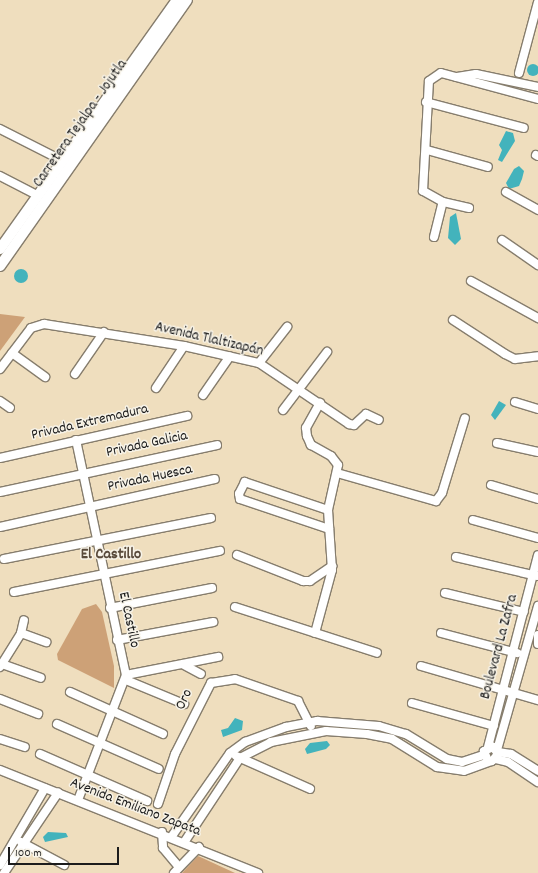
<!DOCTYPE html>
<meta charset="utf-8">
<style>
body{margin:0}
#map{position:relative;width:538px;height:873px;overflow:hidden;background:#efdebe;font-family:Dekko,sans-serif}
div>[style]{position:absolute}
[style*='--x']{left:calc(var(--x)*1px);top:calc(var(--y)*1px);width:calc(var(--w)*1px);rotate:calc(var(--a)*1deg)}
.water>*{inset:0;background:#43b3bc}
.round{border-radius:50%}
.building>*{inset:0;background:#cda177}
.roads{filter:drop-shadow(1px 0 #867d6d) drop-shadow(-1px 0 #867d6d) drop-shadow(0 1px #867d6d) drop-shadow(0 -1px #867d6d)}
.minor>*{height:8px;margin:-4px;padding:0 4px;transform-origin:4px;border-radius:4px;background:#fff}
.major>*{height:10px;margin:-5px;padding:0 5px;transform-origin:5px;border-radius:5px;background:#fff}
span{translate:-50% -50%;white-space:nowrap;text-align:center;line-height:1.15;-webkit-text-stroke:3px #f7f3e8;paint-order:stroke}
.street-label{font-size:15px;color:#1c1c1c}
.neighbourhood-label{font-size:16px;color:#5a4b3c;font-weight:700}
.scale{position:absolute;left:8px;top:847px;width:111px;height:18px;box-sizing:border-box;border:2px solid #1c1c1c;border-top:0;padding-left:5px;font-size:12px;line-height:14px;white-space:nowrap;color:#1c1c1c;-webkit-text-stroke:3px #f7f3e8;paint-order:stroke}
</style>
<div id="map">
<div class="water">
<i class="round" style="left:527px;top:64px;width:12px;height:12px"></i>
<i style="clip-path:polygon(506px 131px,513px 133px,515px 141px,502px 162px,498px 160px,502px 150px,499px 145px)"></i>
<i style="clip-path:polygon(519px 166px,524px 171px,522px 179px,519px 186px,509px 189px,506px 183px,514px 169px)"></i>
<i style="clip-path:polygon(456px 213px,461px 239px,455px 245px,448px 238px,450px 217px)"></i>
<i class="round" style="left:14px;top:269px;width:14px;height:14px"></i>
<i style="clip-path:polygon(499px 401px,506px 405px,495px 420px,491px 415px)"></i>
<i style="clip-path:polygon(235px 718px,243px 721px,242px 730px,223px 737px,221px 730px,228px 728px)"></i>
<i style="clip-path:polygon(327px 741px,330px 745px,326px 749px,307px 754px,305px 749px,310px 743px)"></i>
<i style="clip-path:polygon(48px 832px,66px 833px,68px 837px,45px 842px,43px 837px)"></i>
</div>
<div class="building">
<i style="clip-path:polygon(0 314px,25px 317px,0 351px)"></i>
<i style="clip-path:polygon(96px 604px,102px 612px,114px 666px,114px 688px,58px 660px,57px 654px,82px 609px)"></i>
<i style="clip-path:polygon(198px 856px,235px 873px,182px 873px)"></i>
</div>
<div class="roads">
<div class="minor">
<i style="--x:519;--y:73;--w:73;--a:-75"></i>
<i style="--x:457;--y:77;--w:19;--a:-9"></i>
<i style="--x:476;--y:74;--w:63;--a:11.8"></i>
<i style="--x:426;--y:102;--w:101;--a:14.9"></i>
<i style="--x:0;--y:129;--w:68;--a:26.9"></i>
<i style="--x:427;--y:150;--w:63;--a:15.6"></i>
<i style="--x:536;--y:155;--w:2;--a:27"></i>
<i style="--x:0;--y:176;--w:42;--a:27.2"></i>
<i style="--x:506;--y:192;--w:37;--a:29"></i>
<i style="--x:469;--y:208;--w:27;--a:-167"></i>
<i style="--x:443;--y:202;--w:23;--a:-151"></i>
<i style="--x:423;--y:191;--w:110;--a:-86.9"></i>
<i style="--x:429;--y:81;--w:14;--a:-34"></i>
<i style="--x:441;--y:73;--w:100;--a:15"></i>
<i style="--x:434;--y:237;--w:36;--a:-76"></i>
<i style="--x:502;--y:240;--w:44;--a:34.8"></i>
<i style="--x:471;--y:281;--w:77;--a:28.9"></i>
<i style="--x:453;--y:320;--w:62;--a:33.2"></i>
<i style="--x:505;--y:354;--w:11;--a:27"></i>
<i style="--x:515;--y:359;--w:23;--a:-7"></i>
<i style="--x:12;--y:353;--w:41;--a:36"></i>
<i style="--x:259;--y:363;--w:46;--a:-52.1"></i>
<i style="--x:0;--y:369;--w:51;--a:-52.9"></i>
<i style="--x:31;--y:328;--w:14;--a:-17"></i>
<i style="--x:44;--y:324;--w:142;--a:8.9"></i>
<i style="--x:184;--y:346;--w:77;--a:12.8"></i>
<i style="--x:259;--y:363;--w:109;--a:34.1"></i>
<i style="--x:349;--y:424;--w:5;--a:11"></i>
<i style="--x:354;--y:425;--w:16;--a:-43"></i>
<i style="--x:366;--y:414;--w:14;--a:25"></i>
<i style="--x:75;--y:374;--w:51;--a:-55.4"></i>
<i style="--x:156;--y:388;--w:50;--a:-56.3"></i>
<i style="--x:203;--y:395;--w:47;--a:-55.3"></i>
<i style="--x:0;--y:401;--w:12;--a:35"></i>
<i style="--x:515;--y:402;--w:24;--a:17"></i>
<i style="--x:283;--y:410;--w:73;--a:-52.8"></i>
<i style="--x:76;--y:440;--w:240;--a:78"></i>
<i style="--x:126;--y:675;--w:134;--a:111"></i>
<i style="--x:497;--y:443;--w:42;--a:12.4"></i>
<i style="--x:0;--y:458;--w:192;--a:-12.7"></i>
<i style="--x:337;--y:473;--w:103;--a:15.8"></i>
<i style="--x:436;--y:501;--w:10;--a:-53"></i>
<i style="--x:442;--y:493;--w:78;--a:-73"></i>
<i style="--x:491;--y:485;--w:49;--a:16.6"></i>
<i style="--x:0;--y:492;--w:222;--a:-12.2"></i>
<i style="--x:328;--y:510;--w:88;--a:-161.4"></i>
<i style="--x:245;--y:482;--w:13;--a:117"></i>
<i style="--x:239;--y:494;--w:5;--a:79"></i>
<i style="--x:240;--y:499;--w:94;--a:18.6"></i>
<i style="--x:473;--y:520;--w:67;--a:15.5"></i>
<i style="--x:0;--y:527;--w:220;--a:-12.6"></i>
<i style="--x:237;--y:555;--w:71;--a:21.5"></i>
<i style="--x:303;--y:581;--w:7;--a:0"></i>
<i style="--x:310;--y:581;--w:27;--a:-34"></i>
<i style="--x:456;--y:557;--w:83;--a:13.2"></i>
<i style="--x:4;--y:559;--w:211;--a:-11.2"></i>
<i style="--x:14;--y:592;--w:210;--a:-11.3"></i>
<i style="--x:445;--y:593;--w:81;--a:13.5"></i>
<i style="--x:235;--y:607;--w:149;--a:17.9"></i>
<i style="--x:110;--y:608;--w:104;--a:-11.1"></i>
<i style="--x:21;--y:633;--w:27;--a:20"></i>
<i style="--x:315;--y:633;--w:65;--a:-74.9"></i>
<i style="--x:332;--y:570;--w:60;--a:-93.8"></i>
<i style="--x:328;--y:510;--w:46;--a:-77.5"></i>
<i style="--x:338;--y:465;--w:11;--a:-128"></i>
<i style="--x:331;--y:456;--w:23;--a:-151"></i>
<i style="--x:311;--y:445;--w:10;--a:-114"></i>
<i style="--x:307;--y:436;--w:8;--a:-97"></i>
<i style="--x:306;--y:428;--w:29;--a:-61"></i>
<i style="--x:441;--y:633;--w:79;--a:14.7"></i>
<i style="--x:538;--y:635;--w:9;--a:90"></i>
<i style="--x:117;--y:640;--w:98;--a:-10.6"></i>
<i style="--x:2;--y:664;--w:41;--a:19.7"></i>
<i style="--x:184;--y:665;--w:19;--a:28"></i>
<i style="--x:421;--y:666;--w:122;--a:16.2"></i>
<i style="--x:0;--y:667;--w:40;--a:-58"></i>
<i style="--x:21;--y:633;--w:13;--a:-77"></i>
<i style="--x:126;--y:675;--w:94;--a:-11.1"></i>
<i style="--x:126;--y:680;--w:63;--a:22.5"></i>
<i style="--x:70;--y:692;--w:102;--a:24.3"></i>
<i style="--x:0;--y:699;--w:41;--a:21.5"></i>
<i style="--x:412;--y:703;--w:85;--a:15.7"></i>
<i style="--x:57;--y:724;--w:111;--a:23.8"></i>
<i style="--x:0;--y:739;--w:26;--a:18"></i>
<i style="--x:488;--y:747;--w:198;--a:-75.4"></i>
<i style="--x:497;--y:750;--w:150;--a:-74.1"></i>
<i style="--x:498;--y:752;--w:13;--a:9"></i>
<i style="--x:511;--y:754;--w:32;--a:32"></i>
<i style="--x:40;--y:754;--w:117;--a:23.7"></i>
<i style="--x:236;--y:756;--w:81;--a:24"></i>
<i style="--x:496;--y:759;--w:12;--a:14"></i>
<i style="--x:508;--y:762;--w:36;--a:34"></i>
<i style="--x:0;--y:770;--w:278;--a:21.8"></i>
<i style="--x:158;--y:804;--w:53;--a:-71.2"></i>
<i style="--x:175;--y:754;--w:80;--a:-63.1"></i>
<i style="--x:211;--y:683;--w:24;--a:-9"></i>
<i style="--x:235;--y:679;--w:67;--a:19.2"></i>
<i style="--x:298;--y:701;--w:28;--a:63"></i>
<i style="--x:162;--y:832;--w:16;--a:86"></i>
<i style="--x:163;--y:848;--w:25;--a:50"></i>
<i style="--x:172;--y:836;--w:101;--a:-55.1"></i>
<i style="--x:230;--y:753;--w:19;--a:-36"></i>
<i style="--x:245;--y:742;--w:44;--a:-20.1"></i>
<i style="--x:286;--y:727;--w:32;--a:-11"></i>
<i style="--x:317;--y:721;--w:62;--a:4.6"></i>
<i style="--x:379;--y:726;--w:28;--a:17"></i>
<i style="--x:406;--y:734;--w:48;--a:31.4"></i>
<i style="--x:447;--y:759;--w:15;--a:11"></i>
<i style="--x:462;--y:762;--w:23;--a:-18"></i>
<i style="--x:185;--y:841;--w:100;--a:-56.5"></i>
<i style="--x:240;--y:758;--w:35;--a:-27"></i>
<i style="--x:271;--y:742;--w:56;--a:-11.3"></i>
<i style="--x:326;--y:731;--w:41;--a:4.2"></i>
<i style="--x:367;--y:734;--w:25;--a:11"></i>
<i style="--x:392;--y:739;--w:53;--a:31.9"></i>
<i style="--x:437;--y:767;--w:27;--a:8"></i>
<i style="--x:464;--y:771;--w:30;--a:-20"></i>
<i style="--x:492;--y:761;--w:9;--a:-49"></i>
<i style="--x:498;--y:754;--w:9;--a:-126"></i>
<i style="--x:493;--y:747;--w:10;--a:156"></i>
<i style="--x:484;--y:751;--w:11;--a:68"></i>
<i style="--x:21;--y:842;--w:49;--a:28.1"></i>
<i style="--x:0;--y:865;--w:89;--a:-59.7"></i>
<i style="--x:4;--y:873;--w:97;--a:-56"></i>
<i style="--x:174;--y:873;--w:36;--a:-46"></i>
</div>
<div class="major">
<i style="--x:0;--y:249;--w:305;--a:-54.6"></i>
<i style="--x:0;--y:266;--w:325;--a:-54.9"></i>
</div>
</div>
<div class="street-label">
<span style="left:81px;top:124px;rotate:-55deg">Carretera Tejalpa - Jojutla</span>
<span style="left:209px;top:340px;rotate:13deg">Avenida Tlaltizapán</span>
<span style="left:90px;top:423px;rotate:-13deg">Privada Extremadura</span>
<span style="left:147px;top:445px;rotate:-12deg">Privada Galicia</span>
<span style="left:150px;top:479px;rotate:-12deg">Privada Huesca</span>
<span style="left:128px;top:620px;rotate:78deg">El Castillo</span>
<span style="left:500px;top:647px;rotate:-75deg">Boulevard La Zafra</span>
<span style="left:185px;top:700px;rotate:-65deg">Oro</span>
<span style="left:135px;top:808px;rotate:21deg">Avenida Emiliano Zapata</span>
</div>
<div class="neighbourhood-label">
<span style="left:111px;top:555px">El Castillo</span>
</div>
<div class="scale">100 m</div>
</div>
